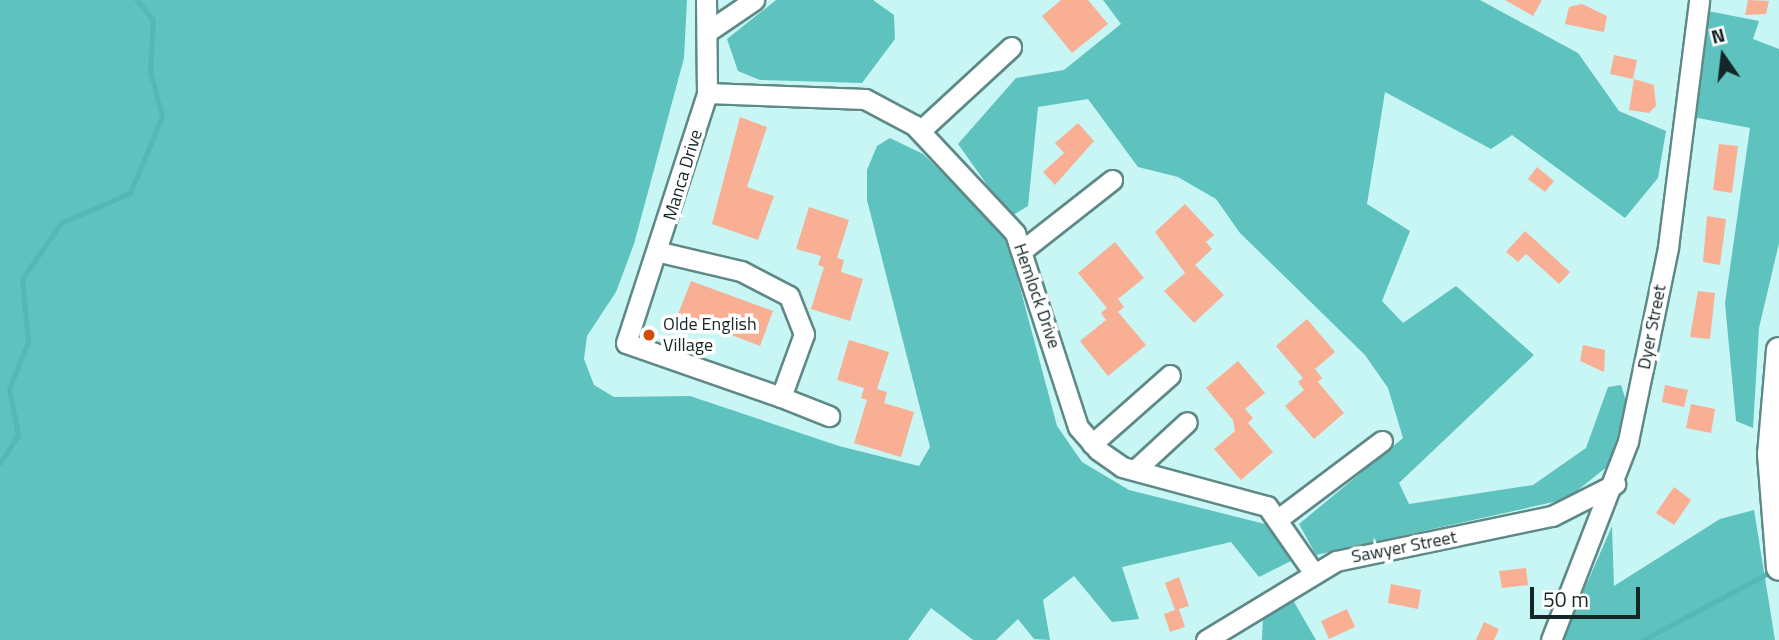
<!DOCTYPE html>
<style>
body{margin:0}
#map{position:relative;width:1779px;height:640px;overflow:hidden;background:#c8f6f4;font-family:"Titillium Web",sans-serif}
div>[style]{position:absolute}
[style*='--x']{left:calc(var(--x)*1px);top:calc(var(--y)*1px);width:calc(var(--w)*1px);rotate:calc(var(--a)*1deg)}
.forest>*{inset:0;background:#5ec2bf}
.stream>*{height:4.5px;margin:-2.25px;padding:0 2.25px;transform-origin:2.25px;border-radius:2.25px;background:#54b9b6}
.building>*{inset:0;background:#f8af94}
.roads{filter:drop-shadow(2px 0 #5e8987) drop-shadow(-2px 0 #5e8987) drop-shadow(0 2px #5e8987) drop-shadow(0 -2px #5e8987)}
.minor>*{height:19px;margin:-9.5px;padding:0 9.5px;transform-origin:9.5px;border-radius:9.5px;background:#fff}
.major>*{height:24px;margin:-12px;padding:0 12px;transform-origin:12px;border-radius:12px;background:#fff}
.dots>*{width:19px;height:19px;translate:-50% -50%;box-sizing:border-box;border:4px solid #fff;border-radius:50%}
span{translate:-50% -50%;white-space:nowrap;text-align:center;line-height:1.15;-webkit-text-stroke:7px #fff;paint-order:stroke}
.street-label{font-size:18px;color:#152626}
.poi-label{font-size:18px;color:#152626}
.left{translate:0 -50%;text-align:left}
.north{position:absolute;left:1688px;top:21px;width:70px;height:70px;-webkit-text-stroke:5px #fff;paint-order:stroke;rotate:346deg;font-size:19px;font-weight:700;line-height:28px;text-align:center;color:#152626}
.north::after{content:'';display:block;margin:auto;width:24px;height:32px;background:#152626;clip-path:polygon(50% 0,100% 100%,50% 72%,0 100%)}
.scale{position:absolute;left:1530px;top:587px;width:110px;height:32px;box-sizing:border-box;border:4px solid #152626;border-top:0;padding-left:9px;font-size:21px;line-height:24px;white-space:nowrap;color:#152626;-webkit-text-stroke:5px #fff;paint-order:stroke}
</style>
<div id="map">
<div class="forest">
<i style="clip-path:polygon(0 0,687px 0,684px 58px,634px 244px,616px 292px,587px 336px,584px 359px,594px 385px,614px 397px,690px 396px,839px 446px,919px 466px,930px 447px,867px 200px,867px 170px,877px 146px,890px 138px,923px 154px,1006px 235px,1057px 426px,1082px 462px,1129px 490px,1273px 526px,1295px 559px,1259px 577px,1231px 542px,1122px 567px,1139px 619px,1112px 622px,1074px 576px,1043px 600px,1050px 640px,1034px 639px,1018px 619px,996px 640px,973px 640px,931px 608px,908px 640px,0 640px)"></i>
<i style="clip-path:polygon(776px 0,873px 0,894px 15px,895px 39px,862px 83px,760px 80px,738px 71px,727px 39px)"></i>
<i style="clip-path:polygon(1103px 0,1480px 0,1578px 53px,1619px 111px,1666px 131px,1658px 178px,1625px 218px,1512px 135px,1491px 149px,1385px 92px,1367px 204px,1410px 231px,1382px 301px,1403px 323px,1456px 286px,1534px 355px,1399px 483px,1409px 504px,1533px 485px,1586px 448px,1608px 387px,1621px 385px,1627px 404px,1609px 465px,1567px 499px,1316px 555px,1299px 524px,1403px 438px,1388px 388px,1365px 355px,1240px 233px,1216px 199px,1178px 177px,1138px 167px,1088px 99px,1038px 107px,1028px 206px,1010px 217px,958px 144px,1016px 78px,1064px 70px,1121px 24px)"></i>
<i style="clip-path:polygon(1708px 11px,1759px 21px,1753px 39px,1779px 49px,1779px 243px,1759px 328px,1753px 428px,1736px 421px,1725px 303px,1750px 128px,1693px 117px)"></i>
<i style="clip-path:polygon(1754px 510px,1775px 640px,1562px 640px,1612px 526px,1614px 586px,1720px 519px)"></i>
<i style="clip-path:polygon(1290px 595px,1316px 640px,1262px 640px,1263px 615px)"></i>
</div>
<div class="stream">
<i style="--x:0;--y:463;--w:33;--a:-57"></i>
<i style="--x:18;--y:435;--w:47;--a:-101.1"></i>
<i style="--x:9;--y:389;--w:51;--a:-68"></i>
<i style="--x:28;--y:342;--w:63;--a:-95.4"></i>
<i style="--x:22;--y:279;--w:68;--a:-55.1"></i>
<i style="--x:61;--y:223;--w:75;--a:-23.5"></i>
<i style="--x:130;--y:193;--w:82;--a:-67.2"></i>
<i style="--x:162;--y:117;--w:48;--a:-104.6"></i>
<i style="--x:150;--y:71;--w:51;--a:-86.6"></i>
<i style="--x:153;--y:20;--w:26;--a:-129"></i>
<i style="--x:1643;--y:640;--w:146;--a:-28.1"></i>
</div>
<div class="building">
<i style="clip-path:polygon(1061px 0,1088px 0,1108px 24px,1072px 53px,1042px 16px)"></i>
<i style="clip-path:polygon(1505px 0,1542px 0,1533px 16px)"></i>
<i style="clip-path:polygon(1748px 0,1769px 1px,1766px 14px,1745px 15px)"></i>
<i style="clip-path:polygon(1582px 4px,1607px 16px,1604px 32px,1565px 24px,1569px 7px)"></i>
<i style="clip-path:polygon(1614px 55px,1637px 60px,1633px 79px,1610px 74px)"></i>
<i style="clip-path:polygon(1634px 79px,1654px 85px,1656px 106px,1649px 113px,1629px 110px)"></i>
<i style="clip-path:polygon(740px 117px,767px 127px,747px 187px,774px 196px,758px 240px,712px 224px)"></i>
<i style="clip-path:polygon(1078px 123px,1094px 141px,1055px 185px,1043px 172px,1064px 153px,1055px 143px)"></i>
<i style="clip-path:polygon(1719px 144px,1738px 146px,1732px 193px,1713px 190px)"></i>
<i style="clip-path:polygon(1537px 167px,1554px 181px,1545px 192px,1528px 179px)"></i>
<i style="clip-path:polygon(1185px 204px,1214px 235px,1206px 242px,1212px 249px,1195px 265px,1224px 295px,1194px 323px,1164px 291px,1185px 273px,1155px 232px)"></i>
<i style="clip-path:polygon(809px 207px,849px 220px,837px 258px,844px 260px,841px 272px,863px 279px,850px 321px,811px 309px,824px 267px,818px 265px,821px 256px,796px 249px)"></i>
<i style="clip-path:polygon(1707px 216px,1726px 219px,1720px 265px,1703px 262px)"></i>
<i style="clip-path:polygon(1525px 231px,1570px 272px,1559px 284px,1526px 254px,1518px 262px,1506px 252px)"></i>
<i style="clip-path:polygon(1115px 242px,1144px 278px,1118px 299px,1124px 307px,1118px 312px,1146px 345px,1108px 376px,1080px 341px,1106px 320px,1101px 313px,1107px 308px,1078px 273px)"></i>
<i style="clip-path:polygon(691px 281px,773px 311px,760px 346px,678px 314px)"></i>
<i style="clip-path:polygon(1698px 291px,1715px 293px,1710px 339px,1690px 337px)"></i>
<i style="clip-path:polygon(1307px 319px,1335px 352px,1315px 369px,1322px 378px,1318px 382px,1344px 413px,1314px 439px,1285px 406px,1304px 390px,1298px 382px,1303px 378px,1276px 346px)"></i>
<i style="clip-path:polygon(849px 340px,889px 352px,877px 389px,887px 392px,884px 403px,914px 412px,901px 457px,854px 443px,867px 400px,861px 398px,864px 388px,837px 380px)"></i>
<i style="clip-path:polygon(1583px 345px,1605px 350px,1604px 372px,1580px 361px)"></i>
<i style="clip-path:polygon(1238px 361px,1265px 393px,1245px 409px,1253px 418px,1248px 423px,1273px 452px,1241px 480px,1214px 449px,1235px 431px,1233px 420px,1206px 388px)"></i>
<i style="clip-path:polygon(1665px 385px,1688px 390px,1684px 407px,1662px 402px)"></i>
<i style="clip-path:polygon(1691px 404px,1715px 409px,1711px 433px,1686px 428px)"></i>
<i style="clip-path:polygon(1674px 487px,1691px 500px,1674px 525px,1656px 513px)"></i>
<i style="clip-path:polygon(1526px 568px,1528px 585px,1502px 588px,1499px 571px)"></i>
<i style="clip-path:polygon(1179px 577px,1189px 606px,1179px 609px,1185px 627px,1170px 632px,1164px 614px,1175px 610px,1165px 583px)"></i>
<i style="clip-path:polygon(1391px 584px,1421px 590px,1418px 609px,1388px 603px)"></i>
<i style="clip-path:polygon(1347px 609px,1355px 627px,1329px 639px,1321px 621px)"></i>
<i style="clip-path:polygon(1484px 622px,1499px 629px,1494px 640px,1476px 640px)"></i>
</div>
<div class="roads">
<div class="minor">
<i style="--x:707;--y:32;--w:57;--a:-34.2"></i>
<i style="--x:707;--y:93;--w:158;--a:2.2"></i>
<i style="--x:865;--y:99;--w:55;--a:28"></i>
<i style="--x:914;--y:125;--w:148;--a:46.9"></i>
<i style="--x:1015;--y:233;--w:204;--a:72"></i>
<i style="--x:1078;--y:427;--w:30;--a:49"></i>
<i style="--x:1098;--y:450;--w:29;--a:35"></i>
<i style="--x:1122;--y:467;--w:150;--a:15.1"></i>
<i style="--x:1267;--y:506;--w:80;--a:55.1"></i>
<i style="--x:920;--y:131;--w:124;--a:-42.7"></i>
<i style="--x:1024;--y:249;--w:112;--a:-38.1"></i>
<i style="--x:660;--y:252;--w:83;--a:13.2"></i>
<i style="--x:741;--y:271;--w:54;--a:27.5"></i>
<i style="--x:789;--y:296;--w:41;--a:68.5"></i>
<i style="--x:804;--y:334;--w:67;--a:110.1"></i>
<i style="--x:781;--y:397;--w:164;--a:-160.8"></i>
<i style="--x:626;--y:343;--w:263;--a:-72"></i>
<i style="--x:707;--y:93;--w:93;--a:-90.6"></i>
<i style="--x:781;--y:397;--w:52;--a:21.6"></i>
<i style="--x:1092;--y:444;--w:104;--a:-41.5"></i>
<i style="--x:1136;--y:469;--w:69;--a:-42.7"></i>
<i style="--x:1278;--y:519;--w:130;--a:-36.9"></i>
<i style="--x:1206;--y:640;--w:152;--a:-31.3"></i>
<i style="--x:1336;--y:561;--w:221;--a:-11.8"></i>
<i style="--x:1552;--y:516;--w:71;--a:-26.9"></i>
<i style="--x:1551;--y:640;--w:213;--a:-68.8"></i>
<i style="--x:1628;--y:441;--w:198;--a:-78.3"></i>
<i style="--x:1668;--y:247;--w:249;--a:-82.8"></i>
</div>
<div class="major">
<i style="--x:1779;--y:350;--w:104;--a:94.9"></i>
<i style="--x:1770;--y:454;--w:114;--a:85.5"></i>
</div>
</div>
<div class="dots">
<i style="left:649px;top:335px;background:#d14c0a"></i>
</div>
<div class="street-label">
<span style="left:683px;top:175px;rotate:-73deg">Manca Drive</span>
<span style="left:1037px;top:296px;rotate:71deg">Hemlock Drive</span>
<span style="left:1652px;top:327px;rotate:-79deg">Dyer Street</span>
<span style="left:1404px;top:547px;rotate:-11deg">Sawyer Street</span>
</div>
<div class="poi-label">
<span class="left" style="left:663px;top:335px">Olde English<br>Village</span>
</div>
<div class="north">N</div>
<div class="scale">50 m</div>
</div>
